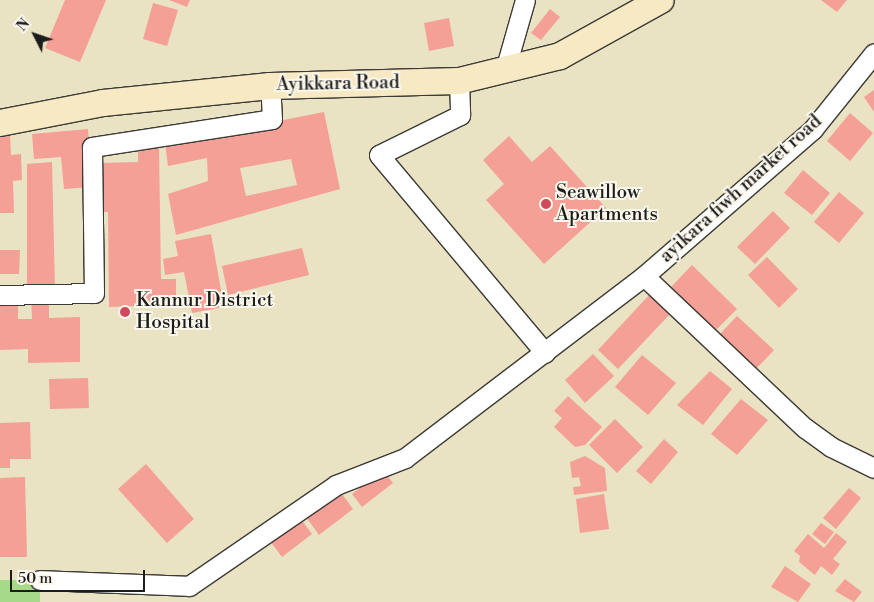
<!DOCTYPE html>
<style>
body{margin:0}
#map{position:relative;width:874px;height:602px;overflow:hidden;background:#e9e3c3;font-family:"Libre Bodoni",serif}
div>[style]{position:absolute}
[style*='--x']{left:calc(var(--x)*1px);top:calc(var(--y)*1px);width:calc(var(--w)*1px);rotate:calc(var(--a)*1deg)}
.green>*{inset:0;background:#a6d988}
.building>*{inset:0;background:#f4a097}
.roads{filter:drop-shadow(1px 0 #3b3a35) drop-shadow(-1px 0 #3b3a35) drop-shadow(0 1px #3b3a35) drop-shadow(0 -1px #3b3a35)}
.street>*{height:19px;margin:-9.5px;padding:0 9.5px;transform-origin:9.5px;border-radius:9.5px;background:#fff}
.secondary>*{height:26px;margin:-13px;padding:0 13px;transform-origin:13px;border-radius:13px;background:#f6e9c3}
.dots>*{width:14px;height:14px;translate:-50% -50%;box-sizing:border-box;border:2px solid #fbf7ec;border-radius:50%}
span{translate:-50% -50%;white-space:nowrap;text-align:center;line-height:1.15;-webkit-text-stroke:4px #fbf7ec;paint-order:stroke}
.street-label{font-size:19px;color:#1c1c1c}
.poi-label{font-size:19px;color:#1c1c1c}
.left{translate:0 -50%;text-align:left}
.north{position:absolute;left:10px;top:10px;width:50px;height:50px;-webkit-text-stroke:4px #fbf7ec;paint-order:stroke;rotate:311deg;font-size:14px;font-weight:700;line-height:20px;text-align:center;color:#1c1c1c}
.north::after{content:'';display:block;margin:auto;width:18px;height:22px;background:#1c1c1c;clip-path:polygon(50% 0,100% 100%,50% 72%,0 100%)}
.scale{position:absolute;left:10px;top:570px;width:135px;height:22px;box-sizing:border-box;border:2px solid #1c1c1c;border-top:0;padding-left:6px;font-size:15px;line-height:18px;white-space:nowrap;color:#1c1c1c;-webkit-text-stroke:4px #fbf7ec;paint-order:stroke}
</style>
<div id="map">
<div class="green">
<i style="clip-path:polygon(0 580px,40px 580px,40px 602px,0 602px)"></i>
</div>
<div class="building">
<i style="clip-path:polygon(65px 0,106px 0,80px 62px,45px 48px)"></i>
<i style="clip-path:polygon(169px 0,190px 0,187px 7px)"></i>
<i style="clip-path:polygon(821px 0,847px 0,837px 12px)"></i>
<i style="clip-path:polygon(153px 3px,178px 10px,167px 46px,143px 39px)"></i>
<i style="clip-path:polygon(550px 9px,560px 17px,541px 40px,531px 33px)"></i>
<i style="clip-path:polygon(449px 18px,454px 46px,429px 51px,424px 23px)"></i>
<i style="clip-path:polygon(874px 90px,874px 112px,864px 97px)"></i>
<i style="clip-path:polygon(evenodd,324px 112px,340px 189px,176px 235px,168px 194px,208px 181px,207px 158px,168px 166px,165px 143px,324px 112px,291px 159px,297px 185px,246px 196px,240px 168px,291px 159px)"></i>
<i style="clip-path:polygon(850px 113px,873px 133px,850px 161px,827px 141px)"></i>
<i style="clip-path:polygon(88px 129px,92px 187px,64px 189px,61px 157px,34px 159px,32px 134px)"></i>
<i style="clip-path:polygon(0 134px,10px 134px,11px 155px,21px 154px,22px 180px,13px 181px,14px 213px,0 213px)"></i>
<i style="clip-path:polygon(509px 136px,532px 162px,550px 146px,606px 208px,544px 264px,486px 200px,504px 184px,483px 160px)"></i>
<i style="clip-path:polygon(159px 146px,161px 279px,176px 279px,176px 305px,109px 307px,108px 212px,100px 212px,99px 163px,138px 162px,138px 147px)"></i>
<i style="clip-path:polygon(52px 162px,55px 288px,27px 288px,27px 164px)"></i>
<i style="clip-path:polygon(803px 170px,830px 193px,812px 215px,784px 193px)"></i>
<i style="clip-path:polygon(839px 192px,864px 213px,839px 243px,814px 222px)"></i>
<i style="clip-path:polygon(773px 211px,790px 228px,755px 264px,737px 247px)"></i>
<i style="clip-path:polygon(211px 234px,224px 307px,192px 313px,184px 272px,165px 275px,163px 259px,178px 256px,175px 241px)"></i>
<i style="clip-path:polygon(302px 248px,309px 275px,228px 295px,222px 266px)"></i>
<i style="clip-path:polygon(0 250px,20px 250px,19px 274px,0 274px)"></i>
<i style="clip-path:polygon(767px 257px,798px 289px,779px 308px,748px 275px)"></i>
<i style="clip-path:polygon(692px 265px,737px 309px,715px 331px,671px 287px)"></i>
<i style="clip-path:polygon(650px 294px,671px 313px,618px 369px,598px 350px)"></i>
<i style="clip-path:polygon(31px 297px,49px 297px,49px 318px,80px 317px,80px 362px,28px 363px,28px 349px,0 350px,0 303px,18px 303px,18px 319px,32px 319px)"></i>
<i style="clip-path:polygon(737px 316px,774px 350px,756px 369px,719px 335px)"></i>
<i style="clip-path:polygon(593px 354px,614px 376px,585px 403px,565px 380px)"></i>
<i style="clip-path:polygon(642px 355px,676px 383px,648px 415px,615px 387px)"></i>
<i style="clip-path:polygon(710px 371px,732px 389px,703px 425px,677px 405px)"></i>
<i style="clip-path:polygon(88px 378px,89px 408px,50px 409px,49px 379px)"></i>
<i style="clip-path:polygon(568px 396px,602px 427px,585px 445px,575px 447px,554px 427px,562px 418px,554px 411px)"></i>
<i style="clip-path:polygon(741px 399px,768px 420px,737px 455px,711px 434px)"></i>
<i style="clip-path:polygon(615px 419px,643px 447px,617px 473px,589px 445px)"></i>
<i style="clip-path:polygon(30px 422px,31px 459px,10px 459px,10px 468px,0 468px,0 423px)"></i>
<i style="clip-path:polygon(664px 439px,678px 452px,651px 484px,636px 471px)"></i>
<i style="clip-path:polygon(585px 456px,605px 468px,607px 491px,574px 495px,573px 487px,581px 486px,579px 477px,572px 478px,570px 462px)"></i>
<i style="clip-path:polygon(146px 464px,194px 519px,167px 543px,118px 489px)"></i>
<i style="clip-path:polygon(383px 470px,393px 483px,362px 507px,352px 494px)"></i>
<i style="clip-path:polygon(25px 477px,27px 557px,0 557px,0 478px)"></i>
<i style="clip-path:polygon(849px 488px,861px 498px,836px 529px,823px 518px)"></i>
<i style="clip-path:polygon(340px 491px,353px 509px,319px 535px,306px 517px)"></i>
<i style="clip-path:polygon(604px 494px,609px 529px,580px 533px,576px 499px)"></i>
<i style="clip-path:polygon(300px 518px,312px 534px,282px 557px,270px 541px)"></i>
<i style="clip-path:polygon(821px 523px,834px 532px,825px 544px,812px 534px)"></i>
<i style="clip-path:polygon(836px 533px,847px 542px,833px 559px,840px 564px,832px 575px,821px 566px,815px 575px,799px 562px,800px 556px,794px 551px,808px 534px,824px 548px)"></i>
<i style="clip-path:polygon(785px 566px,811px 584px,798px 602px,771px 587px)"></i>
<i style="clip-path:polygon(845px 579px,862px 592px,854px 602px,835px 591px)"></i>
</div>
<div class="roads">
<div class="street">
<i style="--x:505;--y:70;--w:73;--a:-74.1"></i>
<i style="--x:459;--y:81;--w:34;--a:88"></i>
<i style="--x:460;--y:115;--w:90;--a:153.7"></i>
<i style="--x:379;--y:155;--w:258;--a:50"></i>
<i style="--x:644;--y:276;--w:221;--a:43.4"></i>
<i style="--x:805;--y:428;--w:32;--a:36"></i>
<i style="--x:831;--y:447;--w:48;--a:26"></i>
<i style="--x:0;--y:295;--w:94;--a:-1.2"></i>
<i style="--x:94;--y:293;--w:146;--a:-90.8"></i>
<i style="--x:92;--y:147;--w:182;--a:-8.8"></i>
<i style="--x:272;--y:119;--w:33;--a:-93"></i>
<i style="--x:40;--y:580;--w:149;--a:2.3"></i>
<i style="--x:189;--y:586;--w:178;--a:-34.5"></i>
<i style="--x:336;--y:485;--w:74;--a:-21.4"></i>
<i style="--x:405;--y:458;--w:300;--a:-37.3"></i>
<i style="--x:644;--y:276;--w:224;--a:-41"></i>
<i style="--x:813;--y:129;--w:97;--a:-51.2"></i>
</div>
<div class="secondary">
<i style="--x:0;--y:123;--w:105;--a:-11"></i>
<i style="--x:103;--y:103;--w:168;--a:-5.8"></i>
<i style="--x:270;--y:86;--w:189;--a:-1.5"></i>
<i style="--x:459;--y:81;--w:104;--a:-13.9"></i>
<i style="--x:560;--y:56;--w:115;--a:-29"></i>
</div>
</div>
<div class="dots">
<i style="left:546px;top:204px;background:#d1495b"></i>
<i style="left:125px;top:312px;background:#d1495b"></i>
</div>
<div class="street-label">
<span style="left:338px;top:84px;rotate:-1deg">Ayikkara Road</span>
<span style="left:741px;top:189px;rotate:-42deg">ayikara fiwh market road</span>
</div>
<div class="poi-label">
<span class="left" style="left:556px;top:204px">Seawillow<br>Apartments</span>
<span class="left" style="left:136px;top:312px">Kannur District<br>Hospital</span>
</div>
<div class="north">N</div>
<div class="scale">50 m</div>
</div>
